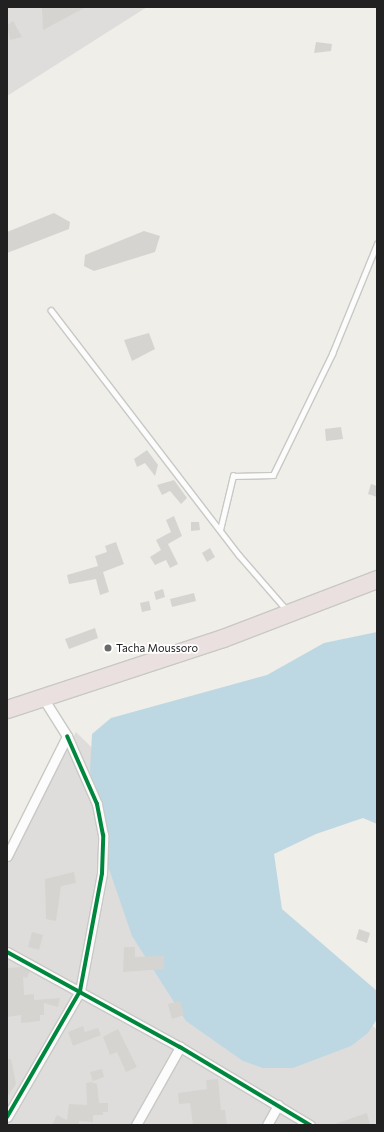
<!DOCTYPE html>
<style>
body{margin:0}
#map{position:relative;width:384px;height:1132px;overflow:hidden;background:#efeee9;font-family:Commissioner,sans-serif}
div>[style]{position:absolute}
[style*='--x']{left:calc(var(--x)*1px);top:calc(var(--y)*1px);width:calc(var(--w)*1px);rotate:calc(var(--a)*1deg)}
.residential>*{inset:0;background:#dedddb}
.water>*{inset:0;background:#bdd8e2}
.building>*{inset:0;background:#d6d4d0}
.roads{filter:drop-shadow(1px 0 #c8c8c5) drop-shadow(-1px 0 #c8c8c5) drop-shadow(0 1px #c8c8c5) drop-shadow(0 -1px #c8c8c5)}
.lane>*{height:4.5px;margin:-2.25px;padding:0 2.25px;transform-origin:2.25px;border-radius:2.25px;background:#fdfcfc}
.street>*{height:9px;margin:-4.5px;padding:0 4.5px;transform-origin:4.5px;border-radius:4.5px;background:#fdfcfc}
.highway>*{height:17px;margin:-8.5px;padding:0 8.5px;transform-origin:8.5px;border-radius:8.5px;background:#ebe0e0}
.cycleway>*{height:4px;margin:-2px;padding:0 2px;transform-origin:2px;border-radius:2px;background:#00873e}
.dots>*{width:11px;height:11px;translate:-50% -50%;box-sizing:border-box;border:2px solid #fff;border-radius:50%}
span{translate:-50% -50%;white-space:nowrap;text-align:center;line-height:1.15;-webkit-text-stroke:3.5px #fff;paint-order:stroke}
.poi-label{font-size:11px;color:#212121}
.left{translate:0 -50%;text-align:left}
.frame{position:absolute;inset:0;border:8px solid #212121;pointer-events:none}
</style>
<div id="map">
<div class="residential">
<i style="clip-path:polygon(7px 7px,147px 7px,7px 96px)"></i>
<i style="clip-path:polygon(76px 732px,377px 1030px,377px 1125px,7px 1125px,7px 852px)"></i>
</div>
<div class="water">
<i style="clip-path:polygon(377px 632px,377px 824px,363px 818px,316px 834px,274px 854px,282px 909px,377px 991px,377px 1019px,368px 1033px,351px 1046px,293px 1068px,263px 1068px,243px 1061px,186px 1021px,132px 936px,108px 866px,99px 808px,90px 771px,92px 734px,111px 718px,267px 675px,324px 643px)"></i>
</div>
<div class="building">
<i style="clip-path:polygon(42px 7px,86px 7px,43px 30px)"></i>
<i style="clip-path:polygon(13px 21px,22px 37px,10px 40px,7px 25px)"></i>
<i style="clip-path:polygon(316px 42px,332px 44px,331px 51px,314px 53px)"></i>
<i style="clip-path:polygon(54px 213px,70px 222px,69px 229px,7px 253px,7px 232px)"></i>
<i style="clip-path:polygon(144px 231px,160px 236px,155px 252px,94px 271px,84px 266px,85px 255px)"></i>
<i style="clip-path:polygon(149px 333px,155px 349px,132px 361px,124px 340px)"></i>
<i style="clip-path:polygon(341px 427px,343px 439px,326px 441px,325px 429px)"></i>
<i style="clip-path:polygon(147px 450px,158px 465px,155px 476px,145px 463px,137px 467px,134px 459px)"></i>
<i style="clip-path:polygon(174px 480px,187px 498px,181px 504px,170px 491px,162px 495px,157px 485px)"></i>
<i style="clip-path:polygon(371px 484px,377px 486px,377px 497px,368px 494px)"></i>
<i style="clip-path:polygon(174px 516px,182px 536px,168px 544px,178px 564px,170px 568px,166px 560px,155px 565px,150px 557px,161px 550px,156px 540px,171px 532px,166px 520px)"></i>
<i style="clip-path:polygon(191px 522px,199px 522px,200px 530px,191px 531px)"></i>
<i style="clip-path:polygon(116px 542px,124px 564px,103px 572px,109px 592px,100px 595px,96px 579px,69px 584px,67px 575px,98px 566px,95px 556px,107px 552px,105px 546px)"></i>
<i style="clip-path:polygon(210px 548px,215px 557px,207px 562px,202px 553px)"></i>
<i style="clip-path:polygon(163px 589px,165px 597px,156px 600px,154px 592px)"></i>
<i style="clip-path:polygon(194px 593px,196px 601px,172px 607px,170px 599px)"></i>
<i style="clip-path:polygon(149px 601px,151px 610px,142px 612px,140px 603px)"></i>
<i style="clip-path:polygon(95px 628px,98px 638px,69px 649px,65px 639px)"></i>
<i style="clip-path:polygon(74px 872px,76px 883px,61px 886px,56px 921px,46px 919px,45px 879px)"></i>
<i style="clip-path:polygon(359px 929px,370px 933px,367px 943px,356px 939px)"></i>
<i style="clip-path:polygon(32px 932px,43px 935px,39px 950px,28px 947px)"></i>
<i style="clip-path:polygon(124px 947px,135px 947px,135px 957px,164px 956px,164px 969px,123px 972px)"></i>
<i style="clip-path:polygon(21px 967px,30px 971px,27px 978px,23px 977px,24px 995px,34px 994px,34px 1000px,60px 998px,58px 1007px,44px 1003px,44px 1015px,40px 1015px,40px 1021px,21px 1023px,21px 1015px,7px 1017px,7px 968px)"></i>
<i style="clip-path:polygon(180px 1001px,184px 1015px,172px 1019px,168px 1004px)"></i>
<i style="clip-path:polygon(83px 1026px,85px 1032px,98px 1028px,101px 1035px,73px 1046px,68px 1032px)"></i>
<i style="clip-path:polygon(118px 1029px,137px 1067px,126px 1072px,117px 1052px,110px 1055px,103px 1037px)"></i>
<i style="clip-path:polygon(7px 1059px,11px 1059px,16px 1084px,7px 1097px)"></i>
<i style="clip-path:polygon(102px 1069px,104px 1077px,93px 1081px,90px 1072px)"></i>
<i style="clip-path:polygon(218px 1079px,221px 1110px,225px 1110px,227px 1125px,193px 1125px,190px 1103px,179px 1104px,178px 1093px,207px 1089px,206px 1080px)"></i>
<i style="clip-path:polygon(91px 1082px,97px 1084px,99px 1103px,108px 1103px,108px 1112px,103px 1112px,103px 1115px,93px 1115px,93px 1122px,79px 1121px,79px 1125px,52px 1125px,57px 1115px,67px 1120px,69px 1104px,87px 1105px,86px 1083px)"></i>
<i style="clip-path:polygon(367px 1113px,370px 1125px,335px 1125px,335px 1124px)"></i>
</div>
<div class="roads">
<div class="lane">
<i style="--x:51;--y:310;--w:309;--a:52.5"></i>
<i style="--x:239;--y:555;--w:72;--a:49"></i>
<i style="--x:220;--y:530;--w:56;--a:-76.5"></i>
<i style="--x:233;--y:476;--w:40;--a:-1.4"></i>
<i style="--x:273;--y:475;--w:135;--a:-64"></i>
<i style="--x:332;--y:354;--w:119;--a:-67.8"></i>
</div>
<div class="street">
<i style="--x:7;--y:856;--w:134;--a:-63.4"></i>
<i style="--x:67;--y:736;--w:45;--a:-122.3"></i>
<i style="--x:7;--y:952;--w:197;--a:28.8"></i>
<i style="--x:180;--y:1047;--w:152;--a:31"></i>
<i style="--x:7;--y:1117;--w:146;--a:-59.9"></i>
<i style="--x:80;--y:991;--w:120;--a:-79.4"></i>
<i style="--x:102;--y:873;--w:38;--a:-88"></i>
<i style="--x:103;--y:835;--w:32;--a:-101"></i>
<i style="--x:97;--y:804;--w:74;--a:-113.8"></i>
<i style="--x:136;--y:1125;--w:90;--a:-60.6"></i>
<i style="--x:267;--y:1125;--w:23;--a:-61"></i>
</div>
<div class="highway">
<i style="--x:7;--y:709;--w:227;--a:-18.2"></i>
<i style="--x:223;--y:638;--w:165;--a:-21"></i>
</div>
</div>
<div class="cycleway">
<i style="--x:7;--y:952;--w:197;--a:28.8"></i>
<i style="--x:180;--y:1047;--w:152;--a:31"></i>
<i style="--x:7;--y:1117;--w:146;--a:-59.9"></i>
<i style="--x:80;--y:991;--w:120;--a:-79.4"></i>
<i style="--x:102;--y:873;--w:38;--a:-88"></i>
<i style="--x:103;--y:835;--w:32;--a:-101"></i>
<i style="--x:97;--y:804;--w:74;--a:-113.8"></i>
</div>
<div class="dots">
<i style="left:108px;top:648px;background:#696967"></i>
</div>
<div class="poi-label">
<span class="left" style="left:116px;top:648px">Tacha Moussoro</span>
</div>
<div class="frame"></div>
</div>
